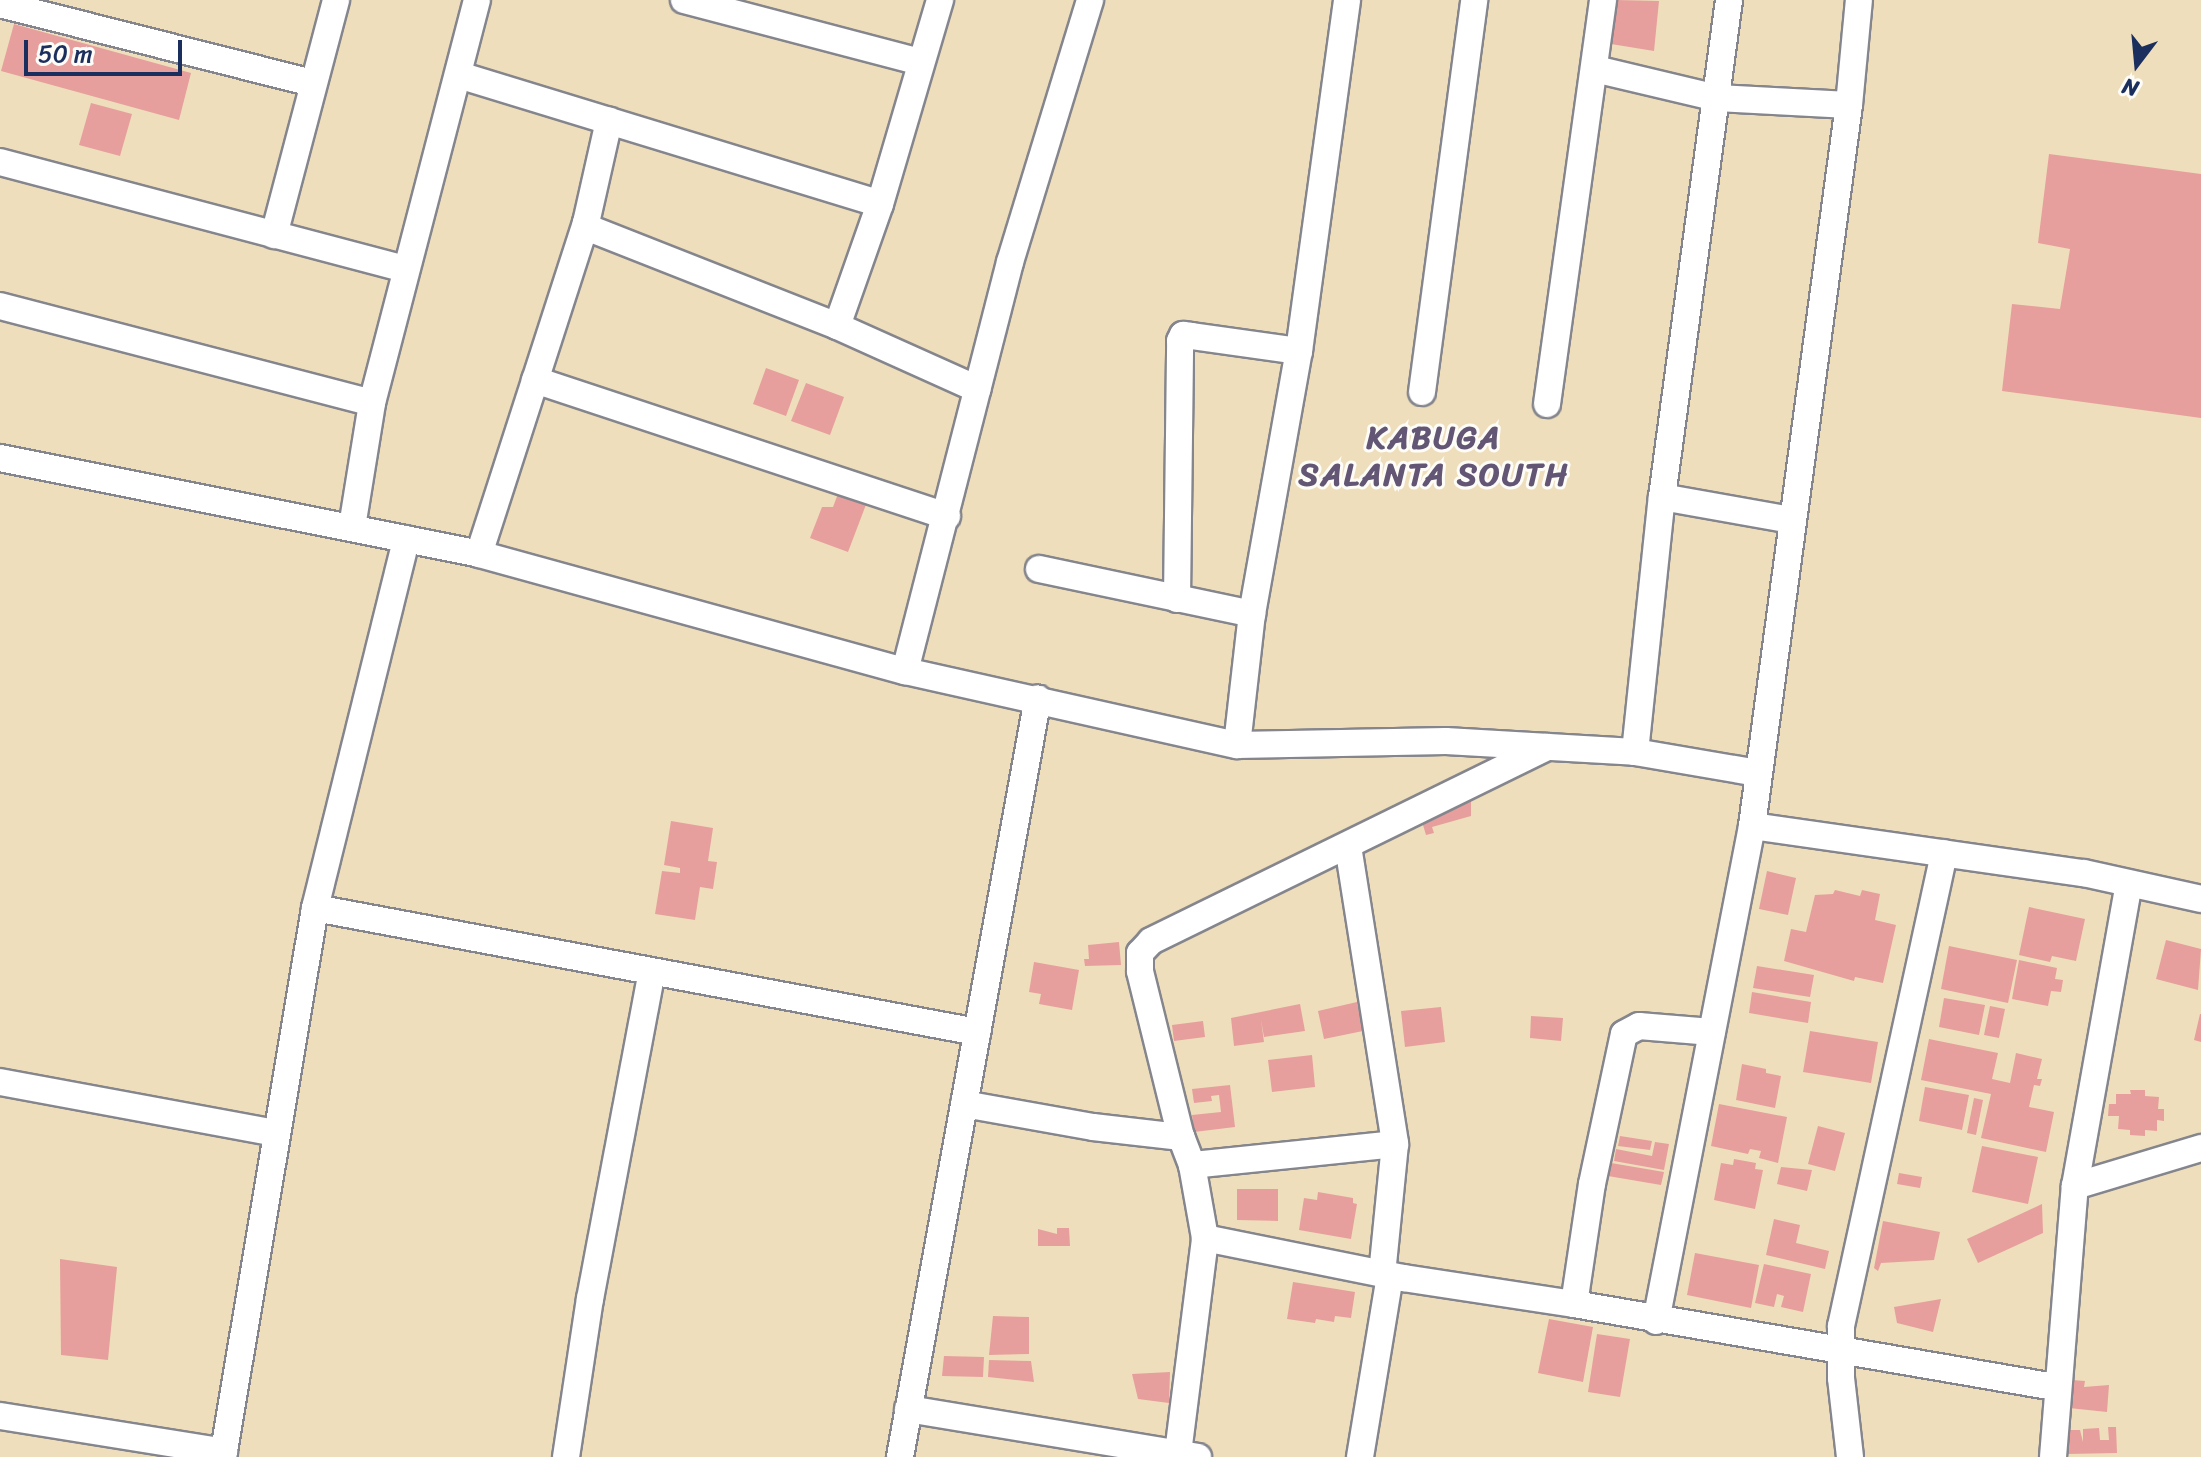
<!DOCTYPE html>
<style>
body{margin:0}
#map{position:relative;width:2201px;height:1457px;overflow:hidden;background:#efdebc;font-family:Sriracha,sans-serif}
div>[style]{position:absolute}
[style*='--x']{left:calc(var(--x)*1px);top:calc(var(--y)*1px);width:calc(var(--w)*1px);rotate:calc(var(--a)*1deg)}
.building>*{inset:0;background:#e69f9d}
.roads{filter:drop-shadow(2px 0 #85868d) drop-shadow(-2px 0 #85868d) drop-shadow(0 2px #85868d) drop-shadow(0 -2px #85868d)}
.minor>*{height:26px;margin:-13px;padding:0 13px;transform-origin:13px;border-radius:13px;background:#fff}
span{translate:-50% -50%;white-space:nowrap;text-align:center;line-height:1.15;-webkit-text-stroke:6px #fdfcf7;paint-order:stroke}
.district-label{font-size:32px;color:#625674;font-weight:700;letter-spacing:2px}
.north{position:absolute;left:2097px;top:24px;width:80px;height:80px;-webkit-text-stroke:6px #fdfcf7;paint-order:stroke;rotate:196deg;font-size:22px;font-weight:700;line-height:32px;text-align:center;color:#1b2f5e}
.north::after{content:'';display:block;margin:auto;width:28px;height:36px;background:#1b2f5e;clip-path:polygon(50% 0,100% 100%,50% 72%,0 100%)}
.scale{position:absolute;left:24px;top:40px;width:158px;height:36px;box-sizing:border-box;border:4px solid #1b2f5e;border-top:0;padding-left:10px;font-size:24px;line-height:28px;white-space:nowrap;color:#1b2f5e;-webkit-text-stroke:6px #fdfcf7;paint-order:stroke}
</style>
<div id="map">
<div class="building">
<i style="clip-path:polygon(1616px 0,1659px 1px,1654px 51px,1611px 44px)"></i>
<i style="clip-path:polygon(14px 24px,191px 73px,179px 120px,1px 71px)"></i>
<i style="clip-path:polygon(91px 103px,132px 114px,120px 156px,79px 145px)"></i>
<i style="clip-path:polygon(2049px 154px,2201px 174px,2201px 418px,2002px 391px,2012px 304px,2060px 309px,2070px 249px,2038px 243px)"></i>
<i style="clip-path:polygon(766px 368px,799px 380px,786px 416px,753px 404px)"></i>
<i style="clip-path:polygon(806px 383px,844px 397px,830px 435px,791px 421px)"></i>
<i style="clip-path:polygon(839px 491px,867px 502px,848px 552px,810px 538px,822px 507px,833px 507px)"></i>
<i style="clip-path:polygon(1471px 800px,1471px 816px,1432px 827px,1434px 833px,1426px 835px,1420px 815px)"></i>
<i style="clip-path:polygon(671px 821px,713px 828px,708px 861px,717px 862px,713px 889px,700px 887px,695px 920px,655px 914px,662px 871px,680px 873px,680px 868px,664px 865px)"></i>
<i style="clip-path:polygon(1767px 871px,1796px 878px,1788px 915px,1759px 909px)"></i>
<i style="clip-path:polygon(1835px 890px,1860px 896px,1862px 890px,1880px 894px,1875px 920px,1896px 925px,1883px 983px,1855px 977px,1854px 981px,1784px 961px,1791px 929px,1806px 932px,1815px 895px,1833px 894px)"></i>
<i style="clip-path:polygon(2029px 907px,2085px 919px,2076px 961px,2052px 956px,2050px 962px,2019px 955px)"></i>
<i style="clip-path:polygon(2166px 940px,2201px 949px,2198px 990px,2156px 979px)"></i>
<i style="clip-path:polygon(1119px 942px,1121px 965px,1085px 966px,1084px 959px,1089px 959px,1088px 945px)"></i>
<i style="clip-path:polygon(1949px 946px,2017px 960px,2008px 1003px,1941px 989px)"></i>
<i style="clip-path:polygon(2019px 960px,2057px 968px,2055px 979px,2063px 980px,2061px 992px,2051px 991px,2048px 1006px,2012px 999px)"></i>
<i style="clip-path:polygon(1034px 962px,1079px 970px,1072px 1010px,1039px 1004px,1041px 994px,1029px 992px)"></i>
<i style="clip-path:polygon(1757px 966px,1814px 975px,1810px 997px,1753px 988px)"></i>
<i style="clip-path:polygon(1752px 992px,1811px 1002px,1808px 1023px,1749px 1013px)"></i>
<i style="clip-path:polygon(1944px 998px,1985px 1005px,1979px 1035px,1939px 1027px)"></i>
<i style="clip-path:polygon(1357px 1002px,1363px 1031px,1324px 1039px,1318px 1011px)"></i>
<i style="clip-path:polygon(1300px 1004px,1305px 1031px,1264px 1037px,1261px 1020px,1264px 1042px,1234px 1046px,1231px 1018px)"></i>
<i style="clip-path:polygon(1990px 1006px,2005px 1009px,1999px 1038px,1984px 1035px)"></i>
<i style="clip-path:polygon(1441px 1007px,1445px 1042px,1405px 1047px,1401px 1011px)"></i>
<i style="clip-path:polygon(2200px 1014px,2201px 1014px,2201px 1042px,2194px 1040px)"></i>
<i style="clip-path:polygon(1531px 1016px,1563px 1018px,1561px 1041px,1530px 1038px)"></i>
<i style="clip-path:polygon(1203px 1021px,1205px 1037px,1174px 1041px,1172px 1025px)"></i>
<i style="clip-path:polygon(1810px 1031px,1878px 1042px,1871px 1083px,1803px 1072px)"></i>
<i style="clip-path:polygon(1929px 1039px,1998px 1053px,1992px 1079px,2010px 1083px,2016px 1053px,2042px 1059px,2037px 1079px,2042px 1079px,2040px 1086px,2034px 1085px,2029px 1107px,2054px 1112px,2046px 1152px,1981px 1138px,1991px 1094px,1921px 1080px)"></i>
<i style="clip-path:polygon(1312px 1055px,1315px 1087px,1272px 1092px,1268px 1060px)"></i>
<i style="clip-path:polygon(1742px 1064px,1766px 1069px,1766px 1073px,1781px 1076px,1775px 1108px,1736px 1100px)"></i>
<i style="clip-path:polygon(1230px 1085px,1235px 1127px,1194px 1132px,1192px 1115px,1221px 1112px,1219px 1095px,1211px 1096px,1212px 1101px,1194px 1103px,1192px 1089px)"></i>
<i style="clip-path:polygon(1925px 1087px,1969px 1095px,1962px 1130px,1919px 1121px)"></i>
<i style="clip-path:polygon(2130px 1090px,2145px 1090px,2145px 1096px,2159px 1097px,2158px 1109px,2164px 1109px,2164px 1121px,2157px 1120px,2157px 1131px,2145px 1130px,2145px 1136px,2130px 1135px,2130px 1130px,2118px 1129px,2119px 1116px,2108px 1116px,2109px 1104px,2116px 1104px,2116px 1094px,2131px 1094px)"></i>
<i style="clip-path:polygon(1974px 1098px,1983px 1100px,1976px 1135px,1967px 1133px)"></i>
<i style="clip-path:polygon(1719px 1104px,1787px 1117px,1778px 1163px,1759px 1158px,1761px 1151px,1750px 1149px,1748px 1154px,1711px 1146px)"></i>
<i style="clip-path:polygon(1818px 1126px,1845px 1133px,1835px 1171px,1808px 1164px)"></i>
<i style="clip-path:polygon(1620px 1136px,1652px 1141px,1650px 1150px,1618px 1146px)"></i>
<i style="clip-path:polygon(1655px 1142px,1669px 1144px,1664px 1170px,1614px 1161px,1616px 1149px,1652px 1156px)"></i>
<i style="clip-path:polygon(1982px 1146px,2038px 1157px,2028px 1204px,1972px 1192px)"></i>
<i style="clip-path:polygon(1734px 1159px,1756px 1163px,1755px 1169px,1763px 1170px,1755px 1209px,1714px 1200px,1721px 1163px,1733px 1165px)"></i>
<i style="clip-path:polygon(1611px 1163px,1664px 1172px,1661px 1185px,1608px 1176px)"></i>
<i style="clip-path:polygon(1781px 1167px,1812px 1170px,1807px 1191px,1777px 1184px)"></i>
<i style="clip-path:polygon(1899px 1173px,1922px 1177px,1920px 1188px,1897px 1184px)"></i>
<i style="clip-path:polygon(1237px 1189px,1278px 1189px,1278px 1221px,1237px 1220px)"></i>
<i style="clip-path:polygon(1318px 1192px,1353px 1198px,1353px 1203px,1357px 1204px,1351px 1239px,1299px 1230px,1304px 1198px,1317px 1200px)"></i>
<i style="clip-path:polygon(2042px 1204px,2043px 1233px,1978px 1263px,1967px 1239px)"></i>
<i style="clip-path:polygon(1774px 1219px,1800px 1225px,1796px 1243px,1829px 1251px,1825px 1269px,1766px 1255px)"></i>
<i style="clip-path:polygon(1883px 1221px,1940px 1232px,1934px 1260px,1881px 1263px,1878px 1271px,1874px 1268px)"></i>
<i style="clip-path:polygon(1057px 1228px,1069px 1228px,1070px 1246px,1038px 1246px,1038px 1229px,1057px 1234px)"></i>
<i style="clip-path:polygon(1695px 1253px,1759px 1265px,1751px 1308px,1687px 1295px)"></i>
<i style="clip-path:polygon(60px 1259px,117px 1267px,108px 1360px,61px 1355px)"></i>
<i style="clip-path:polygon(1764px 1264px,1811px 1274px,1803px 1312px,1781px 1307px,1784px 1296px,1777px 1294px,1774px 1307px,1755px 1303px)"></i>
<i style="clip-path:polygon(1293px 1282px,1355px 1292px,1351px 1318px,1335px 1316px,1334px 1322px,1316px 1319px,1315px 1323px,1287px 1319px)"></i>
<i style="clip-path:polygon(1941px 1299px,1933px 1332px,1897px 1323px,1894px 1307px)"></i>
<i style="clip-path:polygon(993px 1316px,1029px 1317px,1029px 1354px,989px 1355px)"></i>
<i style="clip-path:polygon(1549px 1319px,1593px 1327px,1583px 1382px,1538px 1373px)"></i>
<i style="clip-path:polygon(1597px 1334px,1630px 1339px,1620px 1397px,1588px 1392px)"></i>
<i style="clip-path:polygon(944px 1356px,984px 1357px,983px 1377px,942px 1376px)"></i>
<i style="clip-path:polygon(989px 1360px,1031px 1361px,1034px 1382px,988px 1377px)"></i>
<i style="clip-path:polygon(1170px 1372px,1169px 1403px,1138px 1399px,1132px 1374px)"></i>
<i style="clip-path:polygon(2072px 1380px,2085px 1381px,2084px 1387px,2109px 1385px,2107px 1412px,2069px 1408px)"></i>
<i style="clip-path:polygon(2108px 1427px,2116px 1427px,2117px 1453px,2067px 1454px,2066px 1430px,2080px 1430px,2083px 1442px,2083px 1429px,2099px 1428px,2100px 1440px,2109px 1440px)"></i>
</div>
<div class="roads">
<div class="minor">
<i style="--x:684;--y:0;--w:245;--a:14.7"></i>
<i style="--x:0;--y:4;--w:322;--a:14.2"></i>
<i style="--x:1595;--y:69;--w:125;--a:13.4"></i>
<i style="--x:1717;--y:98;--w:132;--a:3"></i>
<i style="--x:459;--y:75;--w:440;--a:17"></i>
<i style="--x:0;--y:162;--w:419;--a:14.8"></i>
<i style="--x:586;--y:223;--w:8;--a:50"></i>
<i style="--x:591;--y:229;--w:264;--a:21.5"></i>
<i style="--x:837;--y:326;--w:154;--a:24.2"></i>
<i style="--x:274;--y:235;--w:243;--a:-75.2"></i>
<i style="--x:0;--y:306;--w:384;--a:14.6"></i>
<i style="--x:837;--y:326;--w:129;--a:-70.6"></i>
<i style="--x:880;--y:204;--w:213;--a:-73.6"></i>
<i style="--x:535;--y:380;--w:434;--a:18.3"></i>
<i style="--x:1422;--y:392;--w:395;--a:-82.4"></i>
<i style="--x:1547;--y:404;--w:408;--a:-82.1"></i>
<i style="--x:0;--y:458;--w:489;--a:11.3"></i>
<i style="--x:479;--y:554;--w:442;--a:15.4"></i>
<i style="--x:905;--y:671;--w:340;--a:12.6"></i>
<i style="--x:1237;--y:745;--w:209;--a:-1.1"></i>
<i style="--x:1446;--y:741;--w:189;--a:3.3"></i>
<i style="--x:1635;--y:752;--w:125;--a:9.7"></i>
<i style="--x:1662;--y:497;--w:131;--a:10.1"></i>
<i style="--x:352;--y:527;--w:126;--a:-80.8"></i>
<i style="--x:372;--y:403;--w:416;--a:-75.4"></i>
<i style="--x:479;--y:554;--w:348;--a:-72.1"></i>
<i style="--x:586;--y:223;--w:105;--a:-77.3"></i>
<i style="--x:1039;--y:569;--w:218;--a:11.9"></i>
<i style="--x:1177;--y:599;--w:258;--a:-89.3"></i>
<i style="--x:1180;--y:341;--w:7;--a:-63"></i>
<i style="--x:1183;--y:335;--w:8;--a:7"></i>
<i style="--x:1191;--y:336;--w:109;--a:7.9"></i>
<i style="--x:905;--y:671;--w:422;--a:-75.6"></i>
<i style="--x:1010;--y:262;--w:274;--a:-73"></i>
<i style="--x:1237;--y:745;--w:132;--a:-83.5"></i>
<i style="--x:1252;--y:614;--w:267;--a:-79.9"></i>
<i style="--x:1299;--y:351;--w:354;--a:-82.2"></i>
<i style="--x:1635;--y:752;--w:256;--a:-84"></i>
<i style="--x:1662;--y:497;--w:501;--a:-82.32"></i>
<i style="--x:1752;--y:826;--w:335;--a:8.1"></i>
<i style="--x:2084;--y:873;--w:120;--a:12.5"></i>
<i style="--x:1348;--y:846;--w:302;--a:81"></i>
<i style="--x:1395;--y:1144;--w:131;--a:95.7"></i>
<i style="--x:315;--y:908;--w:674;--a:10.61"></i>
<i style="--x:0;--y:1082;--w:281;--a:10.5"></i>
<i style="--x:964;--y:1104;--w:131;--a:10.1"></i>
<i style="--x:1093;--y:1127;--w:89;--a:6.5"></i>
<i style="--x:1192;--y:1165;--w:204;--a:-5.9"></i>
<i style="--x:2075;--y:1186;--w:132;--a:-16.8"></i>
<i style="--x:1205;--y:1238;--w:203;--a:11.4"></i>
<i style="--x:1404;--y:1278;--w:172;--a:8.7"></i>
<i style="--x:1574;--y:1304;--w:491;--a:9.8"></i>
<i style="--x:1574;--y:1304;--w:121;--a:-81.5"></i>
<i style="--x:1592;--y:1184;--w:153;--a:-78"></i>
<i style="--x:1624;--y:1034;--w:17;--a:-28"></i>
<i style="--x:1639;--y:1026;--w:73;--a:4.7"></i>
<i style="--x:1656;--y:1321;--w:504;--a:-79.02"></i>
<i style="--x:1752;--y:826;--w:727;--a:-82.34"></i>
<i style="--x:1849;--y:105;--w:105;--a:-84.6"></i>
<i style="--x:908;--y:1409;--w:294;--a:9.4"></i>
<i style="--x:0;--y:1416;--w:227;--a:9.1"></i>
<i style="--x:1178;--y:1453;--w:217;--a:-82.8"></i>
<i style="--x:1205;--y:1238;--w:74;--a:-100.1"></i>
<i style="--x:1192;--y:1165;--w:30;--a:-111"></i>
<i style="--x:1181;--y:1137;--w:171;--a:-103.9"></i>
<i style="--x:1140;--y:971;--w:18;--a:-90"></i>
<i style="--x:1140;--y:953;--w:16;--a:-47"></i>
<i style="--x:1151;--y:941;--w:441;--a:-26.1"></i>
<i style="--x:223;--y:1457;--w:557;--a:-80.49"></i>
<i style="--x:315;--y:908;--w:380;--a:-76.1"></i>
<i style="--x:566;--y:1457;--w:160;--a:-81.4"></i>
<i style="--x:590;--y:1299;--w:333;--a:-79.3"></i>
<i style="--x:900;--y:1457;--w:771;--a:-79.7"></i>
<i style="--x:1360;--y:1457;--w:183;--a:-80.6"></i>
<i style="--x:1850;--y:1457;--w:80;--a:-96.5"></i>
<i style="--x:1841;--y:1378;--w:52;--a:-90"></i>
<i style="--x:1841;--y:1326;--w:484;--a:-77.7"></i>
<i style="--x:2053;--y:1457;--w:272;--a:-85.4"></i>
<i style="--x:2075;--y:1186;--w:307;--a:-79.9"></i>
</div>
</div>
<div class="district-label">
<span style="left:1434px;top:457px">KABUGA<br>SALANTA SOUTH</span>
</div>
<div class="north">N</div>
<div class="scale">50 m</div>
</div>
